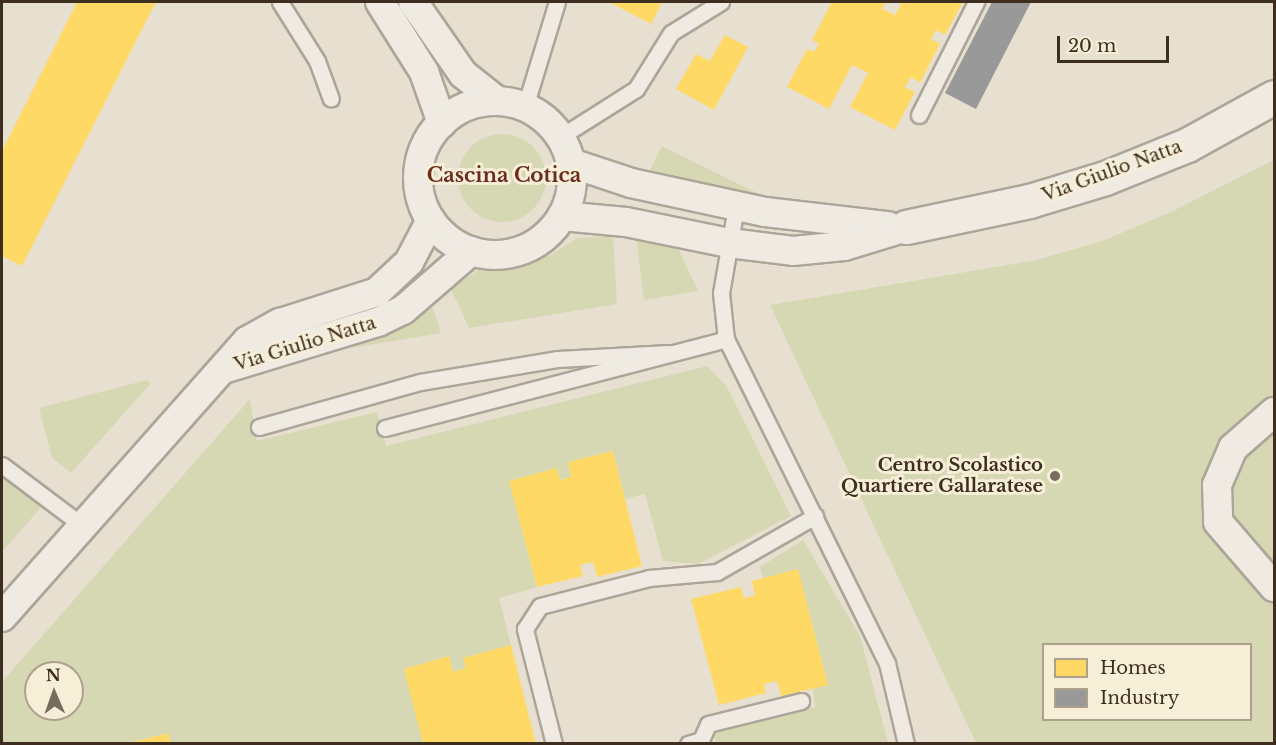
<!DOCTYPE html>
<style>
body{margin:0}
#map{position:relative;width:1276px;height:745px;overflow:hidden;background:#e7e0d1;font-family:"Libre Baskerville",serif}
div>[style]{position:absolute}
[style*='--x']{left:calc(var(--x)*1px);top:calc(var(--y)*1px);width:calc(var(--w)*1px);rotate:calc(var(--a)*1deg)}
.green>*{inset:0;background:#d6d7b3}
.round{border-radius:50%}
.homes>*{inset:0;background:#ffd966}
.industry>*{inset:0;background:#999}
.roads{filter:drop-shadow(2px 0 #ada599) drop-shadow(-2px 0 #ada599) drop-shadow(0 2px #ada599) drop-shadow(0 -2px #ada599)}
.lane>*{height:15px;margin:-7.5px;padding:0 7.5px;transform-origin:7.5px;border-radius:7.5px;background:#efebe3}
.street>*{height:28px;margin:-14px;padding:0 14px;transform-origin:14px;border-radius:14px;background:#efebe3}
.street>.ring{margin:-14px;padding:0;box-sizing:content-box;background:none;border:28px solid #efebe3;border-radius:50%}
.secondary>*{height:33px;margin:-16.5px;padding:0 16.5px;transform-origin:16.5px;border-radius:16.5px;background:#efebe3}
.dots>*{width:16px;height:16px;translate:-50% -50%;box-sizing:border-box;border:3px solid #f7eed8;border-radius:50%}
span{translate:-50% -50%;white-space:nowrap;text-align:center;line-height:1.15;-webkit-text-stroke:6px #f7eed8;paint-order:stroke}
.street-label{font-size:18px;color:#3d2e20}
.poi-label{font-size:18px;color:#3d2e20;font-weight:700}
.right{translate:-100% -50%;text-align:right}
.neighbourhood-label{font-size:20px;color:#6b2e1e;font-weight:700}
.frame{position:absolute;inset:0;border:3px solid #3d2e20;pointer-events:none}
.legend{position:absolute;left:1042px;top:643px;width:210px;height:78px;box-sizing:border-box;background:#f7eed8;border:2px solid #ada18e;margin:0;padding:8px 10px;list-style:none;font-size:18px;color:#3d2e20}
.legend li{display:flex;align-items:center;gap:12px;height:30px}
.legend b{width:30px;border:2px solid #ada18e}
.north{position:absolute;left:24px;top:661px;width:60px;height:60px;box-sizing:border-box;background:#f7eed8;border:2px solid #ada18e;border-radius:50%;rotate:358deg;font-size:16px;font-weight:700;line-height:24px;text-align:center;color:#3d2e20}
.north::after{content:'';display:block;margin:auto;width:21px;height:27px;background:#786c5e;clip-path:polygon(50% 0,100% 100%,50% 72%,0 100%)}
.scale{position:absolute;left:1057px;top:36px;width:112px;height:27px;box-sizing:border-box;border:3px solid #3d2e20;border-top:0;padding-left:8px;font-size:18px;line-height:21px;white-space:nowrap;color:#3d2e20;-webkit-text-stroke:4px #f7eed8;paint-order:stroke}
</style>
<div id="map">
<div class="green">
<i class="round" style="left:458px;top:134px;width:88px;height:88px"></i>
<i style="clip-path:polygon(662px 146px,765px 197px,648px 174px)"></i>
<i style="clip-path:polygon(evenodd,1274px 160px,1274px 743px,976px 743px,770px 305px,1037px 260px,1105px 240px,1171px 212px,1274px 160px,1044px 644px,1250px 644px,1250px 720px,1044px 720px,1044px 644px)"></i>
<i style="clip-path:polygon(613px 236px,617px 304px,469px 328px,451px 289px,481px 268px,520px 266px,551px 255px,577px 238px)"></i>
<i style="clip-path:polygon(636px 237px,676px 244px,698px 291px,644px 300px)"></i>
<i style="clip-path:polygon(431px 302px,441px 333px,351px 348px,406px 321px)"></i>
<i style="clip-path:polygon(evenodd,707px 366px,727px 387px,791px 516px,698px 564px,663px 561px,645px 494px,625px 499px,613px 451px,568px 462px,571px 477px,560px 480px,557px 469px,509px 481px,537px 587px,499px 598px,511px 645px,464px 658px,466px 668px,453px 672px,449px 656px,404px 669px,423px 743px,171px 744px,168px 733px,126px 743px,2px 744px,2px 682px,250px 399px,257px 441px,377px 412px,386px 446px,707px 366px,36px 673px,72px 673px,72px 709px,36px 709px,36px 673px)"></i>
<i style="clip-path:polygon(147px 380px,150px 384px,71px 473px,52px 458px,39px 408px)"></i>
<i style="clip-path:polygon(2px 475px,44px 504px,2px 552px)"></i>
<i style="clip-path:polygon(803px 540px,860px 636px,888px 743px,716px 743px,714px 733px,815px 707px,798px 569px,763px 578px,760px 567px)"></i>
</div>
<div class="homes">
<i style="clip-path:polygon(77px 2px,156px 2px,22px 266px,2px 256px,2px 151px)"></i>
<i style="clip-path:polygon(609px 2px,662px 2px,651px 24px)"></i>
<i style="clip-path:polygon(832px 2px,886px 2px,882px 9px,895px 15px,902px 2px,963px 2px,945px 35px,936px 30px,931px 39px,940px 44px,920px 83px,911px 77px,905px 87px,915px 92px,895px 130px,850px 107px,868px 73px,852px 65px,829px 109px,787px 87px,807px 49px,814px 52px,819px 44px,812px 40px)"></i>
<i style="clip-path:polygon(725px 35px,748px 47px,714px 110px,676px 89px,696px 54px,710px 61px)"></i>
<i style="clip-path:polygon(613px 451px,642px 566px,597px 577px,593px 562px,580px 565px,583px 576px,537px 587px,509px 481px,557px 468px,560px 480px,571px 477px,568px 462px)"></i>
<i style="clip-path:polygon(798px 569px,828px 685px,781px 696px,777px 681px,764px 684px,766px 693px,719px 705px,691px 599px,741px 587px,744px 598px,755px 595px,752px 581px)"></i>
<i style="clip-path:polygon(511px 645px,536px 744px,423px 744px,404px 669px,449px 656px,453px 672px,466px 668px,463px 658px)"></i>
<i style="clip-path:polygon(168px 733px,171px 744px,129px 744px,129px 743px)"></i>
</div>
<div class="industry">
<i style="clip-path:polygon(992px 2px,1031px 2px,976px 109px,945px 93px)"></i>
</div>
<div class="roads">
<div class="lane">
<i style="--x:280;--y:2;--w:70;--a:57.9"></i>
<i style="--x:317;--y:61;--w:40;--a:69.8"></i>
<i style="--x:525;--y:107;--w:110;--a:-73.1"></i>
<i style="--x:919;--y:115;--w:127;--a:-63.2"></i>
<i style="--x:560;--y:137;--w:90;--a:-32.3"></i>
<i style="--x:636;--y:89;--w:66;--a:-58"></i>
<i style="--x:671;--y:33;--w:59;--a:-31.8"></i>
<i style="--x:736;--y:207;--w:87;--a:99.9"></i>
<i style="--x:721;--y:293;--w:46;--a:83.8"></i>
<i style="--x:726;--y:339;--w:362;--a:63.6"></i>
<i style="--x:887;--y:663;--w:83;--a:76.8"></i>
<i style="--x:259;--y:427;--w:167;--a:-15.6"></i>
<i style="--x:420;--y:382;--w:140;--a:-9.5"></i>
<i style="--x:558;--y:359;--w:111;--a:-3.1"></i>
<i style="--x:385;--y:428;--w:352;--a:-14.6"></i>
<i style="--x:2;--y:465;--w:101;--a:37"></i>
<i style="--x:554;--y:744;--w:119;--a:-104.2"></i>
<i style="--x:525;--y:629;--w:27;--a:-57"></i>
<i style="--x:540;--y:606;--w:113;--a:-14.4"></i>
<i style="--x:649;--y:578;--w:68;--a:-5"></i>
<i style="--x:717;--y:572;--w:113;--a:-29.7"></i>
<i style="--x:688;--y:744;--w:14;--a:-17"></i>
<i style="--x:701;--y:740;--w:17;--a:-66"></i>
<i style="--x:708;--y:724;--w:96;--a:-13.9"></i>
</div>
<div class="street">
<i style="--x:380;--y:2;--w:83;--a:57.8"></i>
<i style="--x:424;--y:72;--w:54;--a:70.6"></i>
<i style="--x:413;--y:2;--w:88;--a:55.2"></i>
<i style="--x:463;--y:74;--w:43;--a:38.5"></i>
<i class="ring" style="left:418px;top:101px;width:126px;height:126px"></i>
<i style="--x:571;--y:163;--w:63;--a:18.4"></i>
<i style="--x:631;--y:183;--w:137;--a:12.2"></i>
<i style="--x:765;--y:212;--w:124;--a:6.5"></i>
<i style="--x:562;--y:216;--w:64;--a:5.4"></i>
<i style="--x:626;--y:222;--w:105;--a:11.5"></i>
<i style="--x:729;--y:243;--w:64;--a:7.1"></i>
<i style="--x:793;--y:251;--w:51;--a:-5.6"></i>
<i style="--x:844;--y:246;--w:65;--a:-17"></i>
<i style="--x:223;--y:369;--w:162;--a:-16.9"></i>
<i style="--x:378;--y:322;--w:28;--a:-26"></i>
<i style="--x:403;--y:310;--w:90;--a:-40.9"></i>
<i style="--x:1274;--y:412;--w:55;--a:138.7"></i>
<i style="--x:1233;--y:448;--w:40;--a:113.4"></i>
<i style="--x:1217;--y:485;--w:37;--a:88"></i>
<i style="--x:1218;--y:522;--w:86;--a:49.3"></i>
<i style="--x:2;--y:617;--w:369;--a:-48.4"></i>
<i style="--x:247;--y:341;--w:38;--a:-29"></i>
<i style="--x:280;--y:323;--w:102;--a:-17.7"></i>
<i style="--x:377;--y:292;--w:44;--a:-43.2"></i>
<i style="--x:409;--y:262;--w:47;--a:-62.4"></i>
</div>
<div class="secondary">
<i style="--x:906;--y:227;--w:126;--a:-11.9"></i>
<i style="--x:1029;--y:201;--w:79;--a:-16.8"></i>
<i style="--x:1105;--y:178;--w:88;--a:-21.9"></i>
<i style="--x:1187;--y:145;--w:99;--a:-28.9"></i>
</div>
</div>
<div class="dots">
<i style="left:1055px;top:476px;background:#786c5e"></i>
</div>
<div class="street-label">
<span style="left:1112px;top:171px;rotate:-20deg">Via Giulio Natta</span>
<span style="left:305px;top:344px;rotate:-17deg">Via Giulio Natta</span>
</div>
<div class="poi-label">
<span class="right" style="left:1043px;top:476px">Centro Scolastico<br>Quartiere Gallaratese</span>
</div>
<div class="neighbourhood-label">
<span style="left:504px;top:175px">Cascina Cotica</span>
</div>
<div class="frame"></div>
<ul class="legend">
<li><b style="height:16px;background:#ffd966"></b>Homes</li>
<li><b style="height:16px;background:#999"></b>Industry</li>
</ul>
<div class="north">N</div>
<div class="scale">20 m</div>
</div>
